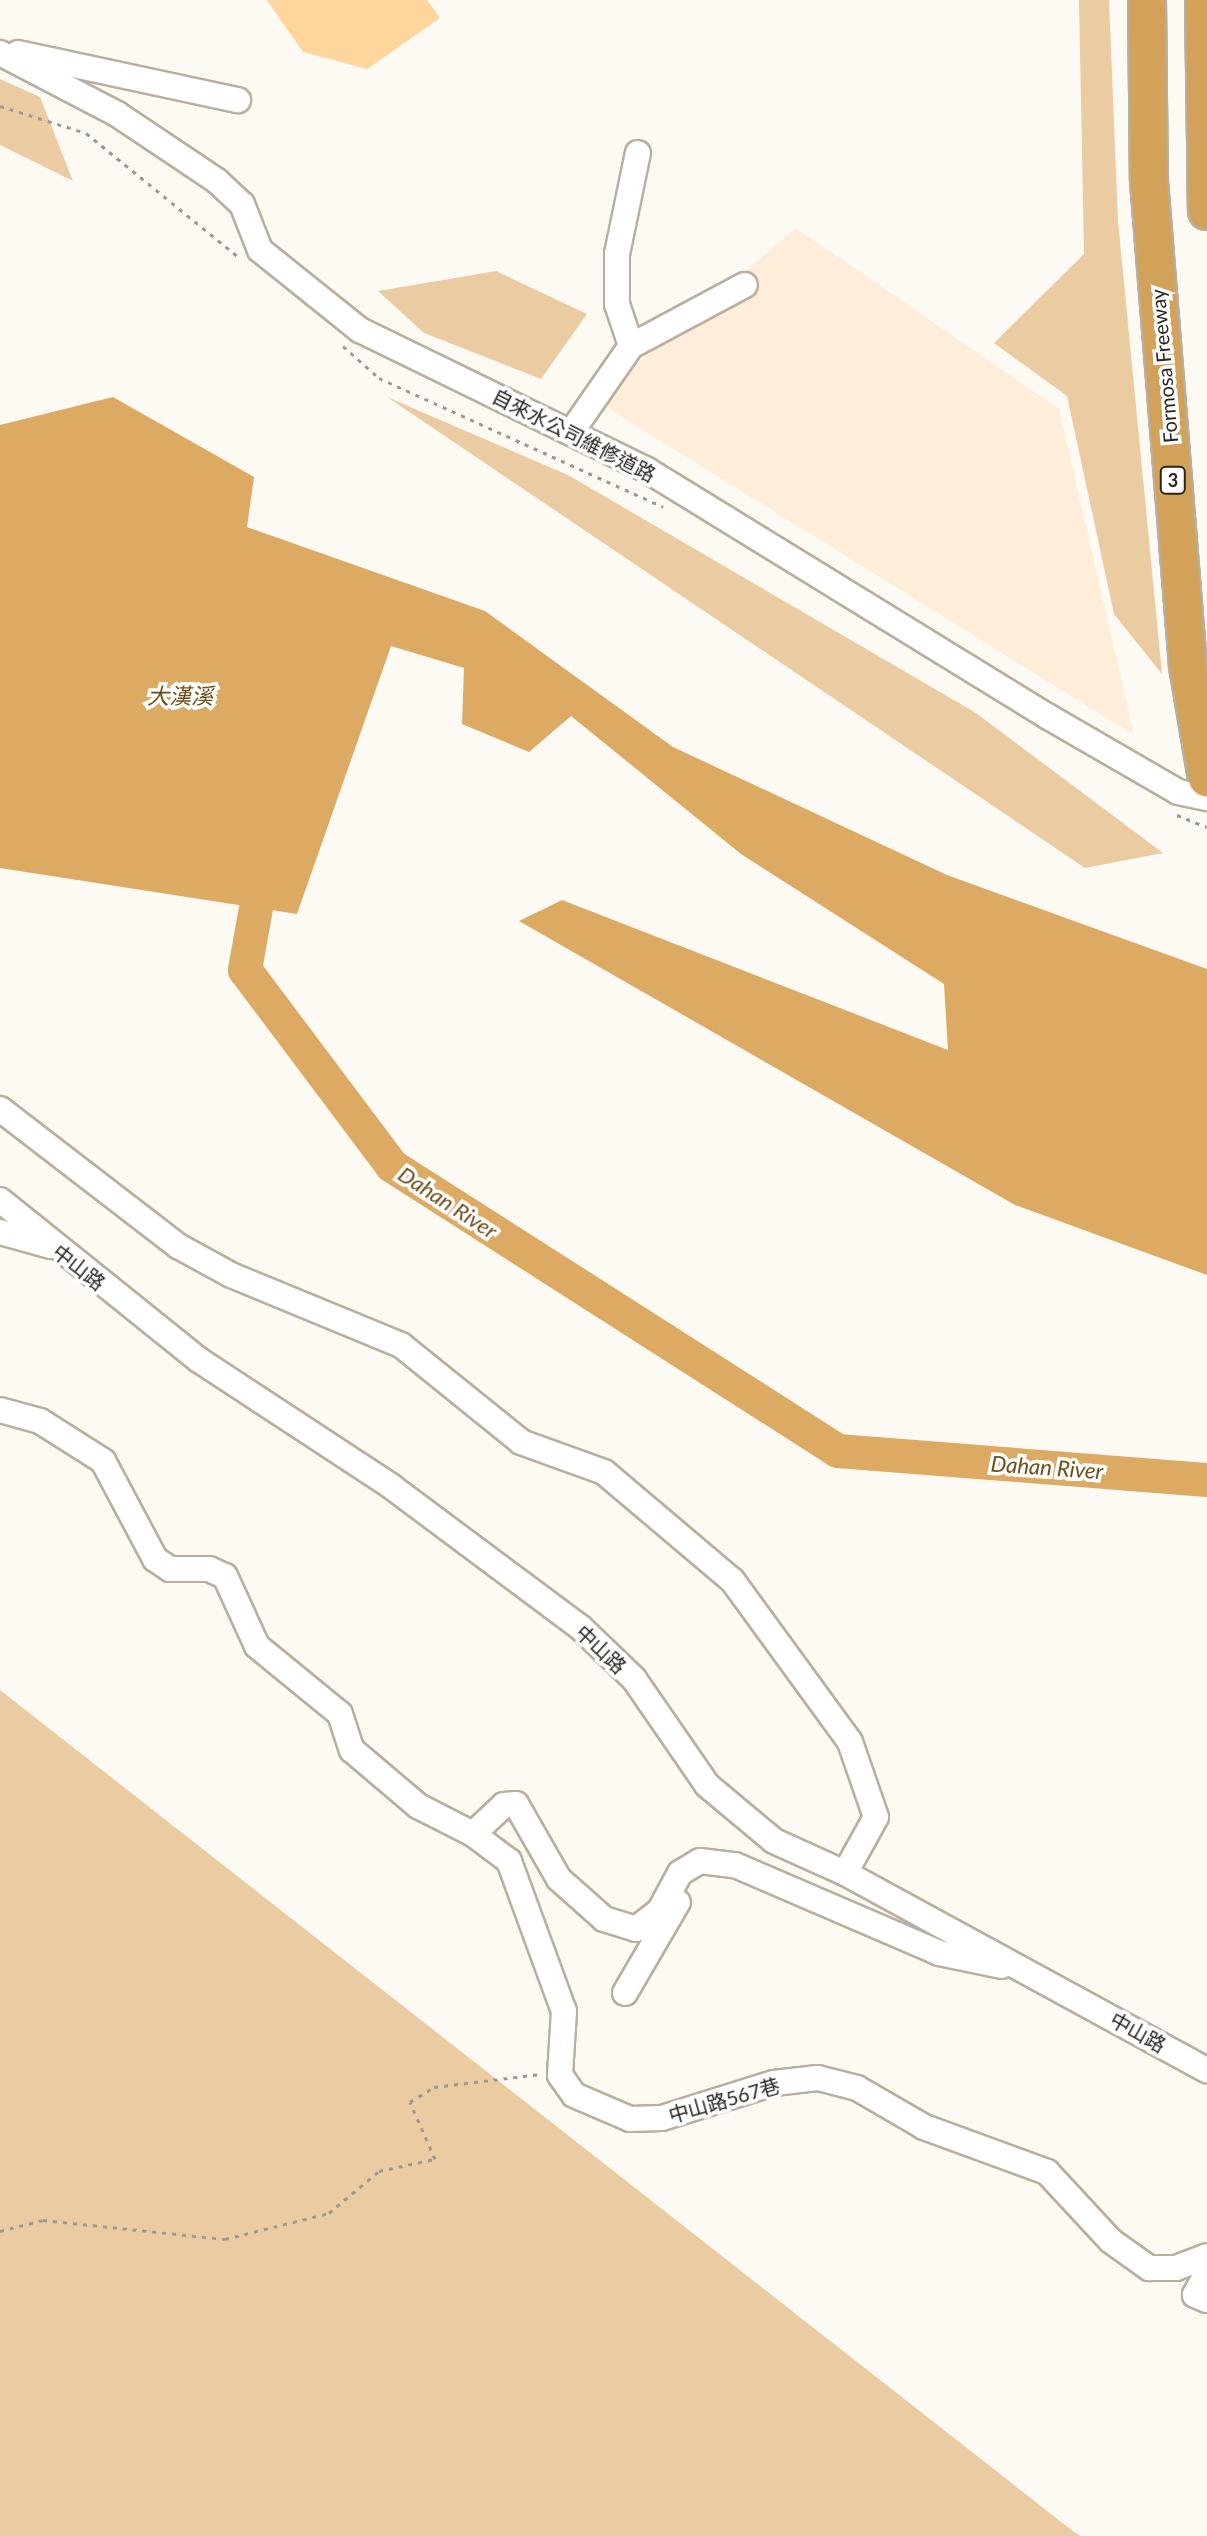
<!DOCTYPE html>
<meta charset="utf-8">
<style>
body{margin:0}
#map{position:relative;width:1207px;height:2536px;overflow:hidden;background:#fdf9f3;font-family:Lato,"Noto Sans TC",sans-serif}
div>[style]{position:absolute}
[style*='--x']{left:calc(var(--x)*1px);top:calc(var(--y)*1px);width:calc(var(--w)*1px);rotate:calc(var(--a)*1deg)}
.built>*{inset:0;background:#feeed9}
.green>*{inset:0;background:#ebcca2}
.water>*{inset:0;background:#dcaa63}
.river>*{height:34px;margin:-17px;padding:0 17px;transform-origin:17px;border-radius:17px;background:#dcaa63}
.building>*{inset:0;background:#fed59d}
.path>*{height:3px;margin-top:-1.5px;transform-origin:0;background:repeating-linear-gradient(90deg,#9c9893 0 4px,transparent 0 10px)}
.roads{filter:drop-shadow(2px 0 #b9afa1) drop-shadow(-2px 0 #b9afa1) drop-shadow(0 2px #b9afa1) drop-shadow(0 -2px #b9afa1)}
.minor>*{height:24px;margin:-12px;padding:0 12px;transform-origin:12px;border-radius:12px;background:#fff}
.highway>*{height:36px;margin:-18px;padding:0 18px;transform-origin:18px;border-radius:18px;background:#d2a15a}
span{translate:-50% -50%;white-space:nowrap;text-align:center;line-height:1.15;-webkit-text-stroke:7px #fff;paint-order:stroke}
.shield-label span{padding:2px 6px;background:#fff;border:2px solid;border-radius:6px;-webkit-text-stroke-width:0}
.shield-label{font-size:18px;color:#28241f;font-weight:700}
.street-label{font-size:20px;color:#28241f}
.water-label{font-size:22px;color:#6f4d17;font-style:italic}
</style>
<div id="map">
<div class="built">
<i style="clip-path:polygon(796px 228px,1059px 409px,1134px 735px,595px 400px)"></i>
</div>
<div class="green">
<i style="clip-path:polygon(1079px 0,1109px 0,1118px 221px,1162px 674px,1114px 614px,1067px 396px,994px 343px,1084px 254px)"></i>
<i style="clip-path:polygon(0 79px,40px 97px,73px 181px,0 145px)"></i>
<i style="clip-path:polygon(496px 271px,587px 314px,541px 379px,424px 333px,378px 291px)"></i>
<i style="clip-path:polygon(387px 397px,568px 475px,976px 713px,1163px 853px,1085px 868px)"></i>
<i style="clip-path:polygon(0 1690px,1074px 2532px,1081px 2536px,0 2536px)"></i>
</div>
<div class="water">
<i style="clip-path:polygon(113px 397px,254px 477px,247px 527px,485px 611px,673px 747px,947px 875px,1207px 969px,1207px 1275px,1015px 1205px,519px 921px,562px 900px,948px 1050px,944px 984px,741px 854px,571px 716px,529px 752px,462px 724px,464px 668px,391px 646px,297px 914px,0 868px,0 425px)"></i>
</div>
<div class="river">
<i style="--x:264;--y:864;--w:108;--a:100.2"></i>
<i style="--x:245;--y:970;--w:245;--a:53.1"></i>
<i style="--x:392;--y:1166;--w:529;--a:32.58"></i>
<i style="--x:838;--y:1451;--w:370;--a:4.5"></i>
</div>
<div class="building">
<i style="clip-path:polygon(267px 0,427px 0,440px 18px,367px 69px,303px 52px)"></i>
</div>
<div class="path">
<i style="--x:0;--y:106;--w:90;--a:17.4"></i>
<i style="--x:86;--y:133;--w:198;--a:39.1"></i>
<i style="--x:343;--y:346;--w:48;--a:41.6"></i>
<i style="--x:379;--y:378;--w:312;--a:24.4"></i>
<i style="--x:1177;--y:815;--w:32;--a:22"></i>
<i style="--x:0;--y:2231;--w:44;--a:-14.3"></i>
<i style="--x:43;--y:2220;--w:183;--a:6"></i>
<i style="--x:225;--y:2239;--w:107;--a:-14"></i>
<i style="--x:329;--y:2213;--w:65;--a:-40"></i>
<i style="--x:379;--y:2171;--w:57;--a:-12.1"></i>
<i style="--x:435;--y:2159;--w:62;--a:-113.7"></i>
<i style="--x:410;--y:2102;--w:28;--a:-32"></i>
<i style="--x:434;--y:2087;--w:107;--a:-7"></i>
</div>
<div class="roads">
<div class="minor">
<i style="--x:0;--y:53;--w:132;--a:27.5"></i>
<i style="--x:117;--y:114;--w:120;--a:33.8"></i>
<i style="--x:217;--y:181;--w:34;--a:43"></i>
<i style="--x:242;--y:204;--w:49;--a:68.6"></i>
<i style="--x:260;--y:250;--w:128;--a:38.7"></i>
<i style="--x:360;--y:330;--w:319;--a:26"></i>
<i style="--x:647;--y:470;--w:470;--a:31.6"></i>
<i style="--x:1047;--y:716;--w:151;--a:30.1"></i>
<i style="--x:1178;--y:792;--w:30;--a:12"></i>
<i style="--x:18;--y:53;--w:225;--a:12.1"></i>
<i style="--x:631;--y:346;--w:129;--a:-28.2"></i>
<i style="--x:572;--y:431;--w:103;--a:-55.2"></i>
<i style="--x:631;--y:346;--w:44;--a:-108.4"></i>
<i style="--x:617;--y:304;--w:50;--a:-90"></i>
<i style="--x:617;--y:254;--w:103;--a:-78.3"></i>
<i style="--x:0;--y:1109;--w:225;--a:37.6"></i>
<i style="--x:178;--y:1246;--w:60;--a:28.7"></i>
<i style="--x:231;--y:1275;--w:184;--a:22.4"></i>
<i style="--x:401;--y:1345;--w:154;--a:38.9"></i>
<i style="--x:521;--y:1442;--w:88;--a:19.9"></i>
<i style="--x:604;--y:1472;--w:167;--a:40.2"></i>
<i style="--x:732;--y:1580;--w:200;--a:53.9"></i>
<i style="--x:850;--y:1742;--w:79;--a:70.9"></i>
<i style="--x:876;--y:1817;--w:64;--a:119"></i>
<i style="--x:0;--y:1200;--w:255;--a:38.8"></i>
<i style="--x:199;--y:1360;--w:231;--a:33.3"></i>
<i style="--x:392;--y:1487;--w:234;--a:36.7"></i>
<i style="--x:580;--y:1627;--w:75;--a:43.9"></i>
<i style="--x:634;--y:1679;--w:129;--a:55.4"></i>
<i style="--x:707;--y:1785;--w:87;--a:39.9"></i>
<i style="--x:774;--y:1841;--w:78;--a:24.3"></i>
<i style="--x:845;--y:1873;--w:412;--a:28.6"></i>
<i style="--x:0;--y:1232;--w:53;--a:15.4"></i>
<i style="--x:0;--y:1410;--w:41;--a:15.4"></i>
<i style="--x:40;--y:1421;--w:75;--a:32.4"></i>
<i style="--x:103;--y:1461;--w:111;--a:62"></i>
<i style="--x:155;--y:1559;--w:18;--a:34"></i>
<i style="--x:170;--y:1569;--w:39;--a:0"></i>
<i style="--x:209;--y:1569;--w:17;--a:24"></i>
<i style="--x:225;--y:1576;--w:77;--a:65.4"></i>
<i style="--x:257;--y:1646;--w:107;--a:39.3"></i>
<i style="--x:340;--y:1714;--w:38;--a:72"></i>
<i style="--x:352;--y:1750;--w:87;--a:40.3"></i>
<i style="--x:418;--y:1806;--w:62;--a:27"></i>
<i style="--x:473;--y:1834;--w:45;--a:36.9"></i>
<i style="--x:509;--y:1861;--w:160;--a:69.9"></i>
<i style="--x:564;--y:2011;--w:64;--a:93.6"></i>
<i style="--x:560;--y:2075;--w:24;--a:55"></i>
<i style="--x:574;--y:2095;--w:61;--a:23.2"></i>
<i style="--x:630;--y:2119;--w:32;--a:-2"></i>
<i style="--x:662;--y:2118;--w:117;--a:-17.4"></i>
<i style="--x:774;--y:2083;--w:44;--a:-6.5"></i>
<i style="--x:818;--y:2078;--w:40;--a:14.4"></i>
<i style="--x:857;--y:2088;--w:78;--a:30.2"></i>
<i style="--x:924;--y:2127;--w:131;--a:20.1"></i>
<i style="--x:1047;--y:2172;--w:94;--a:47.2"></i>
<i style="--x:1111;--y:2241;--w:47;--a:35.4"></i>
<i style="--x:1149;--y:2268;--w:27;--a:0"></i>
<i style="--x:1176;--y:2268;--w:33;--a:-21"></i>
<i style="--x:473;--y:1834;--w:42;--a:-43.1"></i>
<i style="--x:504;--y:1805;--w:12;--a:-5"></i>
<i style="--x:516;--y:1804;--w:86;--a:60.2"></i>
<i style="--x:559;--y:1879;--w:60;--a:41.6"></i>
<i style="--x:604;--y:1919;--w:34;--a:17"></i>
<i style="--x:636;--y:1929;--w:31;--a:-38"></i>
<i style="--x:660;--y:1910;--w:42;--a:-61.6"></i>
<i style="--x:680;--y:1873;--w:23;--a:-31"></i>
<i style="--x:700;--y:1861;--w:35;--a:7"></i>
<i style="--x:735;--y:1865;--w:222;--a:23.3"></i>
<i style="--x:939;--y:1953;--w:64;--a:11.7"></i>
<i style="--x:625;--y:1993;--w:105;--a:-59.8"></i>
<i style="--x:1207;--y:2273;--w:25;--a:119"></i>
<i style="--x:1195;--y:2295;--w:13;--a:23"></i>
</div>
<div class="highway">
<i style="--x:1147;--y:0;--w:181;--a:89.4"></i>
<i style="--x:1149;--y:181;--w:487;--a:85.4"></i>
<i style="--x:1188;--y:666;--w:114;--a:80.4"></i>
<i style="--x:1204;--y:0;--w:211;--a:89.2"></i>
</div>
</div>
<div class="shield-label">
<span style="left:1173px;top:480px">3</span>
</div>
<div class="street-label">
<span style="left:1164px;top:366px;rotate:-95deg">Formosa Freeway</span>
<span style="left:574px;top:435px;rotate:27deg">自來水公司維修道路</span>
<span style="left:79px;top:1267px;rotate:38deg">中山路</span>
<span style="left:601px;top:1649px;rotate:43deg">中山路</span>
<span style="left:1138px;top:2032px;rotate:29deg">中山路</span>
<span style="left:724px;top:2100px;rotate:-16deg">中山路567巷</span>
</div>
<div class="water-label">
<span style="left:180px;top:696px">大漢溪</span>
<span style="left:448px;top:1202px;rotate:33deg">Dahan River</span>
<span style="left:1047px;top:1467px;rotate:4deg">Dahan River</span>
</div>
</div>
